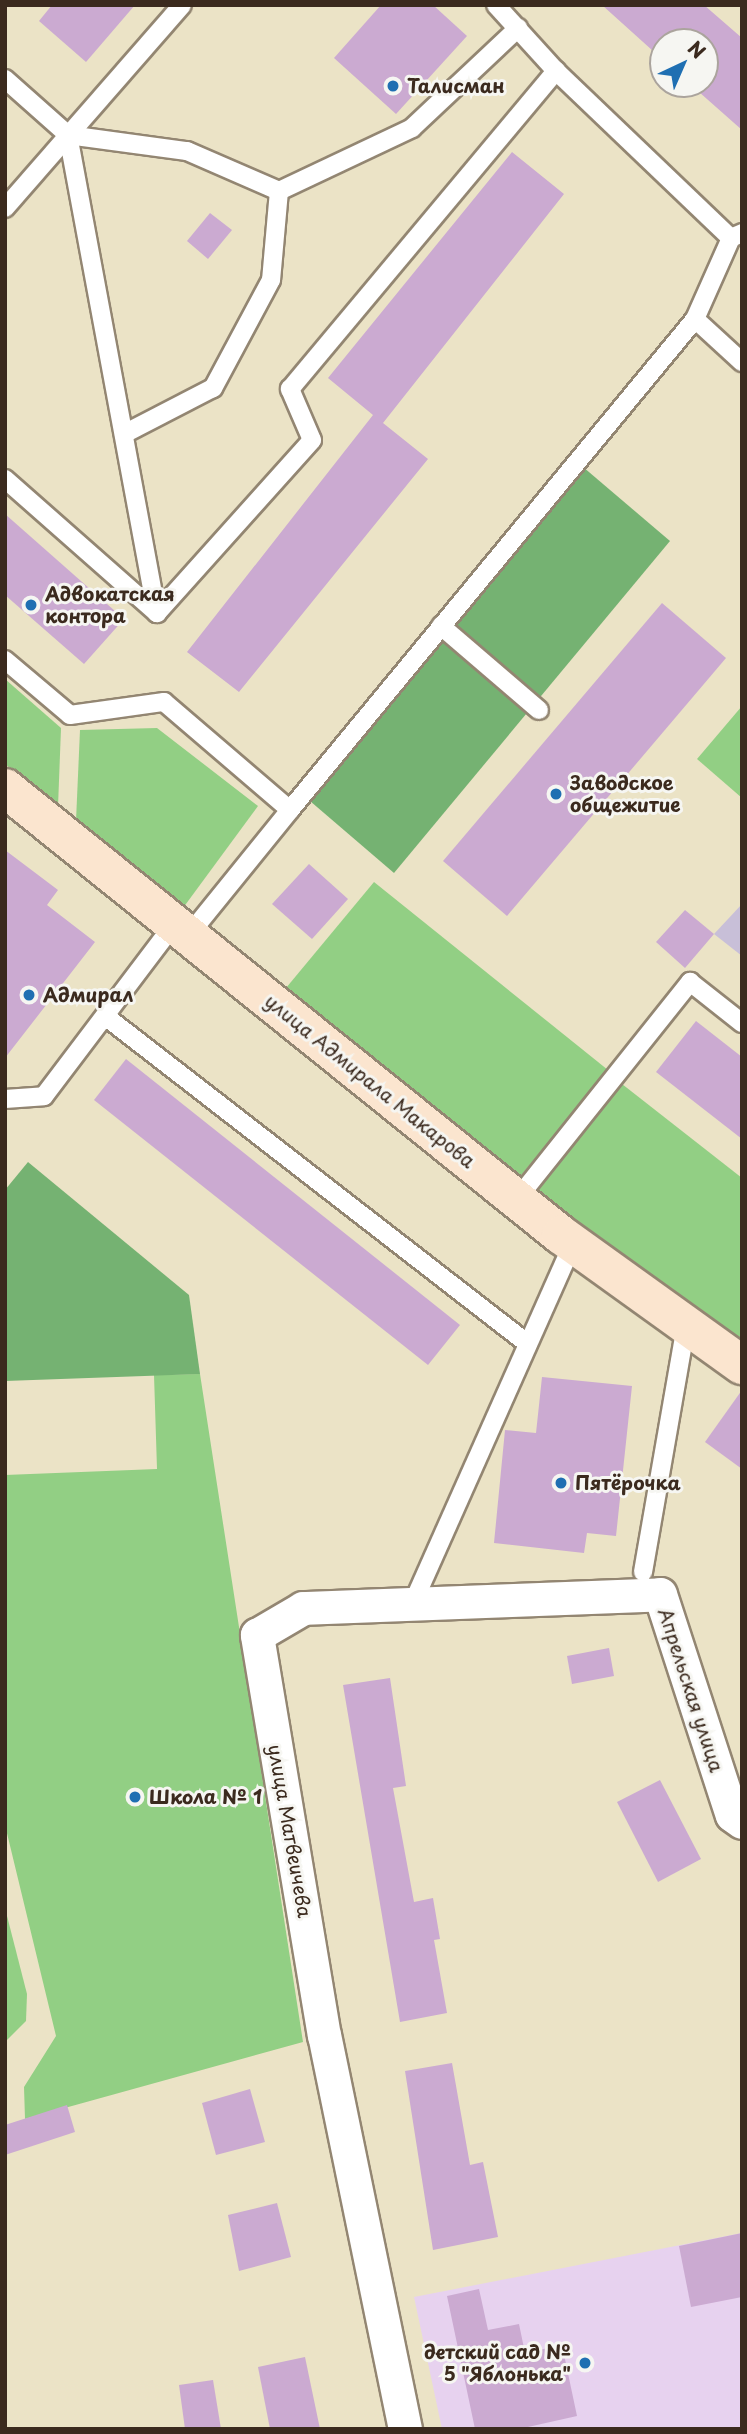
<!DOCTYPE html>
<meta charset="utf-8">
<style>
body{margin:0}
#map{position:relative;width:747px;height:2434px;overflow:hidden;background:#ebe3c6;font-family:"Playpen Sans",sans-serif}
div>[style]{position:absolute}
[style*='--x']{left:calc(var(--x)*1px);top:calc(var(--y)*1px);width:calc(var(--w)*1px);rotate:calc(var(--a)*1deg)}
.built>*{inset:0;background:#e7d2ef}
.industrial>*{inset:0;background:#c8bfd8}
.green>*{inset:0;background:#92cf84}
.forest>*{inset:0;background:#75b272}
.building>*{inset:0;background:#cbaad1}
.roads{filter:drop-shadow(2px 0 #938672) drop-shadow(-2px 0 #938672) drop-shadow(0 2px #938672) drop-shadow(0 -2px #938672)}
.lane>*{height:18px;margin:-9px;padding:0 9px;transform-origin:9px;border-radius:9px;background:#fff}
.street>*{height:33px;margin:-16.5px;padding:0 16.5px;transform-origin:16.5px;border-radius:16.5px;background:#fff}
.secondary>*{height:38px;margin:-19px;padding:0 19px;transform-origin:19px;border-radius:19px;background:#fbe5cf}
.dots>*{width:19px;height:19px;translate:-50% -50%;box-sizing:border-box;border:4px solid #f6f6f2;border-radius:50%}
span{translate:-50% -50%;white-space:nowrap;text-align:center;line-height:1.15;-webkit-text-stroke:6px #f6f6f2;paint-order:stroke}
.poi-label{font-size:19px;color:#3b2a1e;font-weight:700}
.left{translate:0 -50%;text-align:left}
.right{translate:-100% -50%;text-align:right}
.street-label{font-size:19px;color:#3b2a1e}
.frame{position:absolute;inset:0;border:7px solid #3b2a1e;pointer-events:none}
.north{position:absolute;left:649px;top:28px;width:70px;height:70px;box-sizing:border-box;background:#f6f6f2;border:2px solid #aba49d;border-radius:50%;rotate:44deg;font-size:19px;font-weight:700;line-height:28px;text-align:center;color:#3b2a1e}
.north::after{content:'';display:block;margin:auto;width:24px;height:32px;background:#1f6fb2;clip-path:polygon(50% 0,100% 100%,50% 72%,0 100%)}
</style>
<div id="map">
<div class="built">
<i style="clip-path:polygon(742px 2233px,742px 2429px,442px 2429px,414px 2297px)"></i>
</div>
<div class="industrial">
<i style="clip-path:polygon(742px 904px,742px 956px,714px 934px)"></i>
</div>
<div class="green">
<i style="clip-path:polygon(5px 679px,61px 728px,58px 807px,5px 764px)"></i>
<i style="clip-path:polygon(742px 706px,742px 798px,697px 759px)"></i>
<i style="clip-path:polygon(157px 728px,258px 806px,183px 908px,76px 821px,80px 730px)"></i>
<i style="clip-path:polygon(374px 882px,608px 1070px,514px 1184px,281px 994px)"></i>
<i style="clip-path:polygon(622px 1084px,742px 1178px,742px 1352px,531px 1198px)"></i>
<i style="clip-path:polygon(200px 1374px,303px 2042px,25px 2119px,24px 2087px,56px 2036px,5px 1825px,5px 1475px,157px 1469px,154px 1375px)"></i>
<i style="clip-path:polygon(6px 1912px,27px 1994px,26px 2021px,5px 2042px)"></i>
</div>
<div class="forest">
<i style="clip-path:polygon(576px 461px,670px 541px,394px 873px,303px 795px)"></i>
<i style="clip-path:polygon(28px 1162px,189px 1295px,200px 1374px,5px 1381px,5px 1190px)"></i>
</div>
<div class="building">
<i style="clip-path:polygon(52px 5px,135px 5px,86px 62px,39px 21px)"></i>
<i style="clip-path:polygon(381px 5px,433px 5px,467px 36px,396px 114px,334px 58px)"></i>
<i style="clip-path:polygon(602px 5px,704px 5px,742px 38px,742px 130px,690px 84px,705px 84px,705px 42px,663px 42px,663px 60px)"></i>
<i style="clip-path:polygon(512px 152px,564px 194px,383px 423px,428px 459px,239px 692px,187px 652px,373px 415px,328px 378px)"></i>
<i style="clip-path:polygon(210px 213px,232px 230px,208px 259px,187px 241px)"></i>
<i style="clip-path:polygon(5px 514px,124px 619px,84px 664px,5px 595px)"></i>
<i style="clip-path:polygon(662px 603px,726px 658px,507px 916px,443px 861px)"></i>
<i style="clip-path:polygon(5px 850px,58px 890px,47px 905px,95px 942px,5px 1058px)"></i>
<i style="clip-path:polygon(309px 864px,348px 899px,312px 939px,272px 904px)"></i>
<i style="clip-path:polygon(685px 910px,714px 934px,685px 968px,656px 942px)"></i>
<i style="clip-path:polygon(696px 1021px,742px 1057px,742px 1139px,656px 1072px)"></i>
<i style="clip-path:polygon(126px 1059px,460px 1325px,428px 1365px,94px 1100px)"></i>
<i style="clip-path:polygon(542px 1377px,632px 1386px,616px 1536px,587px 1533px,584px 1553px,494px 1543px,505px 1430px,536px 1433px)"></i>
<i style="clip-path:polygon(742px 1390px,742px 1469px,705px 1442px)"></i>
<i style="clip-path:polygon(609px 1648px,614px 1676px,572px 1684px,567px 1656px)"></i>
<i style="clip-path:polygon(390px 1678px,406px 1786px,393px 1788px,414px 1902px,433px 1898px,440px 1939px,434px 1940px,447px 2013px,400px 2022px,343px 1685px)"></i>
<i style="clip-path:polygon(660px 1780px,701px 1859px,658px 1882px,617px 1802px)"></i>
<i style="clip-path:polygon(452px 2063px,470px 2165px,483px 2162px,498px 2237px,433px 2250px,405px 2071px)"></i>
<i style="clip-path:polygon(250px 2089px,265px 2142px,216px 2155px,202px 2103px)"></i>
<i style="clip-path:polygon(67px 2105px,75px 2132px,5px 2155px,5px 2125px)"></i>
<i style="clip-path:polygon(277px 2203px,291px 2257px,239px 2271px,228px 2215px)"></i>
<i style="clip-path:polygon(742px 2233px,742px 2297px,691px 2307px,679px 2246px)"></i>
<i style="clip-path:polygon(479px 2289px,488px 2330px,519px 2324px,525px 2353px,562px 2345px,577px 2416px,519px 2429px,475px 2429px,447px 2296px)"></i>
<i style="clip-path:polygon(305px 2357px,320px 2429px,270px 2429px,258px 2367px)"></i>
<i style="clip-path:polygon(213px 2380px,221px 2429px,185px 2429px,179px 2385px)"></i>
</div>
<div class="roads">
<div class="lane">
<i style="--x:496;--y:5;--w:89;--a:47.7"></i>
<i style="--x:556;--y:71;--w:242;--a:43.7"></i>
<i style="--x:5;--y:79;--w:84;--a:41.6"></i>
<i style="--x:68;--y:135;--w:120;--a:7.7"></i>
<i style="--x:187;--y:151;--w:100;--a:23.5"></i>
<i style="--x:279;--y:191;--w:89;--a:95.1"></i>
<i style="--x:271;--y:280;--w:123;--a:118.2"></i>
<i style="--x:213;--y:388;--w:100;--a:152.7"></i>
<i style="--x:68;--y:135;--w:486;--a:79.5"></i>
<i style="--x:279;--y:191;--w:147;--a:-25.3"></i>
<i style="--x:412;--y:128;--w:146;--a:-43.3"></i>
<i style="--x:5;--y:208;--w:269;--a:-48.9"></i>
<i style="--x:695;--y:319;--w:64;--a:42.5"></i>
<i style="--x:5;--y:479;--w:203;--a:41.4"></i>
<i style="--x:157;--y:613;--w:232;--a:-48.1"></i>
<i style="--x:312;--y:440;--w:56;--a:-113.3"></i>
<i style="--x:290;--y:389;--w:415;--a:-50.1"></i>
<i style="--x:441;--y:626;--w:129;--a:40.6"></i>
<i style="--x:5;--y:660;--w:85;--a:40.2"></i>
<i style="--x:70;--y:715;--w:95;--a:-7.9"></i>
<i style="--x:164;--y:702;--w:166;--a:40.6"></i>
<i style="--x:290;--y:810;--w:162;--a:129"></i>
<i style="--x:290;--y:810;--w:636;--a:-50.48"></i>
<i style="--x:695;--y:319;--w:89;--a:-66"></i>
<i style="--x:731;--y:238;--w:12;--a:-24"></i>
<i style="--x:105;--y:1016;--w:535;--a:37.79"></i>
<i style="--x:5;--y:1099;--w:39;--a:-4"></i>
<i style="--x:44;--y:1096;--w:216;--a:-52.9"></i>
<i style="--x:517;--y:1199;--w:278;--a:-51.4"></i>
<i style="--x:690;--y:982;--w:66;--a:38.3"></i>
<i style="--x:643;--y:1572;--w:251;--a:-80.1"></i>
<i style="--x:412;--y:1605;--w:396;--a:-66"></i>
</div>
<div class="street">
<i style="--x:405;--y:2429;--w:401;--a:-101.6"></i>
<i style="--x:324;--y:2036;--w:407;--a:-99.5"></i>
<i style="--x:257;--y:1635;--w:53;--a:-30.4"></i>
<i style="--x:303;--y:1608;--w:357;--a:-2.2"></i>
<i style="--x:660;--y:1594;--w:232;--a:72"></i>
<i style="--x:732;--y:1815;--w:12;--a:35"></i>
</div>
<div class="secondary">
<i style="--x:5;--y:788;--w:713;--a:38.8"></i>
<i style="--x:561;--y:1235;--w:223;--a:35.7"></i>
</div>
</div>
<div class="dots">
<i style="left:393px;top:86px;background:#1f6fb2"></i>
<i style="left:31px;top:605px;background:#1f6fb2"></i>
<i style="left:556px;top:794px;background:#1f6fb2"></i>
<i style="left:29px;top:995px;background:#1f6fb2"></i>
<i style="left:561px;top:1483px;background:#1f6fb2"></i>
<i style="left:135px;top:1797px;background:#1f6fb2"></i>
<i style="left:585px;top:2363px;background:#1f6fb2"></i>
</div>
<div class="poi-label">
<span class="left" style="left:407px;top:86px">Талисман</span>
<span class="left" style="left:45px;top:605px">Адвокатская<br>контора</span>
<span class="left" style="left:570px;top:794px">Заводское<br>общежитие</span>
<span class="left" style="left:43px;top:995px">Адмирал</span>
<span class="left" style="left:575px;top:1483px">Пятёрочка</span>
<span class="left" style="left:149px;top:1797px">Школа № 1</span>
<span class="right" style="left:571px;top:2363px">детский сад №<br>5 "Яблонька"</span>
</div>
<div class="street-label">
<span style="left:370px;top:1081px;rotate:39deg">улица Адмирала Макарова</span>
<span style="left:691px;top:1690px;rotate:72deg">Апрельская улица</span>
<span style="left:290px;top:1831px;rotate:80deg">улица Матвеичева</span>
</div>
<div class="frame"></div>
<div class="north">N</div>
</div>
